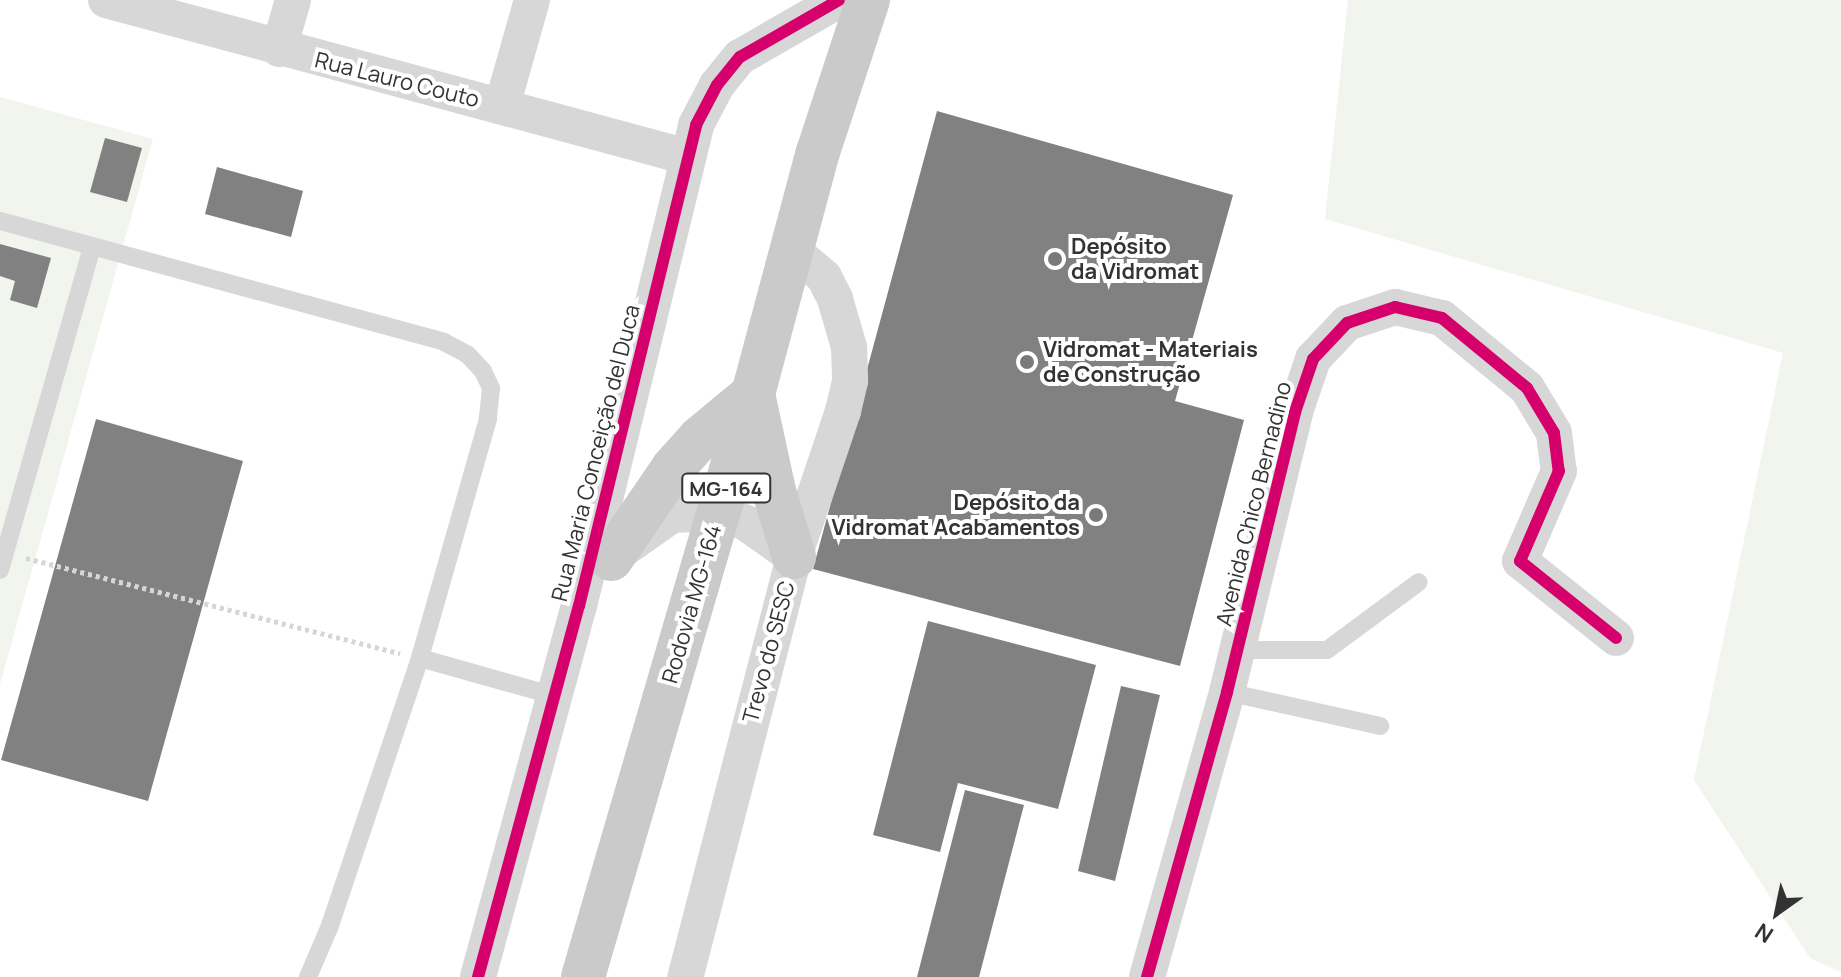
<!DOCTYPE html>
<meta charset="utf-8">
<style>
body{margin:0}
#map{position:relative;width:1841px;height:977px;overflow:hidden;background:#fff;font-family:Manrope,sans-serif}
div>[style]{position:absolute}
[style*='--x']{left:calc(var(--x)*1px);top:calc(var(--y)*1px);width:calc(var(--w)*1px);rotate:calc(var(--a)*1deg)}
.green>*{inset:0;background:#f1f5ed}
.building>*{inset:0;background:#818181}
.path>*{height:5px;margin-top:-2.5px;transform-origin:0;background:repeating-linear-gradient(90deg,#d6d6d6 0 4px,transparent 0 8px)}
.service>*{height:18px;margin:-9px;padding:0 9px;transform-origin:9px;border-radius:9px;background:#d7d7d7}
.minor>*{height:36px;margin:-18px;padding:0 18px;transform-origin:18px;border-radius:18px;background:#d7d7d7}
.primary>*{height:44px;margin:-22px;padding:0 22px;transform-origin:22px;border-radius:22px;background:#cacaca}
.cycleway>*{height:12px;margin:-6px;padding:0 6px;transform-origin:6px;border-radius:6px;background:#d6006c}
.dots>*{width:22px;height:22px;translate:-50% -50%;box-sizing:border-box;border:4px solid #fff;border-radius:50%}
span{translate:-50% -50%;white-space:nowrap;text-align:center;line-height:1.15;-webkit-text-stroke:8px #fff;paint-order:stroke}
.shield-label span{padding:2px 6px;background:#fff;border:2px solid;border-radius:6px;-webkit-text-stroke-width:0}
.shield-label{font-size:20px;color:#333;font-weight:700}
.street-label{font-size:22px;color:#333}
.poi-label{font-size:22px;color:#333;font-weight:700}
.left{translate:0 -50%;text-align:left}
.right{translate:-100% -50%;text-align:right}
.north{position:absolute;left:1737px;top:873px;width:80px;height:80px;-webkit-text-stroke:6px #fff;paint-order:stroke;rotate:213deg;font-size:22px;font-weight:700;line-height:32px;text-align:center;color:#333}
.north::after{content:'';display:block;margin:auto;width:28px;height:36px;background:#333;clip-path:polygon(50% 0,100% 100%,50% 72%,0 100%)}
</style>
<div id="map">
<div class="green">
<i style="clip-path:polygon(1348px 0,1841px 0,1841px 972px,1810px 958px,1694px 780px,1783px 353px,1325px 219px)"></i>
<i style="clip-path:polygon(0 97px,153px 139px,0 684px)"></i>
</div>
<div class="building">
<i style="clip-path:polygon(937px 111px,1233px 195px,1175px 401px,1244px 420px,1180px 666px,813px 569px)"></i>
<i style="clip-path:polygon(105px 138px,142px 148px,127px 202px,90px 192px)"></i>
<i style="clip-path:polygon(217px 167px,303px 191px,291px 237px,205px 214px)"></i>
<i style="clip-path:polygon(0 244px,51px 258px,37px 308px,10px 300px,15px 281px,0 276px)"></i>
<i style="clip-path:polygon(96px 419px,243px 461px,148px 801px,1px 760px)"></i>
<i style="clip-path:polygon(928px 621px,1096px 665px,1058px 809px,958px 783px,940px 852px,873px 835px)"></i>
<i style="clip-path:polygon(1121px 686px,1160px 695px,1115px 881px,1078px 871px)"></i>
<i style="clip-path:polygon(965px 790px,1024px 805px,979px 977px,917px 977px)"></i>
</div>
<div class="path">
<i style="--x:26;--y:558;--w:386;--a:14.3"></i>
</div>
<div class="service">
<i style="--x:0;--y:221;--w:460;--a:15.2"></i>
<i style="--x:444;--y:342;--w:27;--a:28"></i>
<i style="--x:468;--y:355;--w:22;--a:47"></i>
<i style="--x:483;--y:371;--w:19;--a:65"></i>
<i style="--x:491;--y:388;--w:31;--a:96"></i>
<i style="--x:488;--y:419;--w:248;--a:105.9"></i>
<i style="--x:420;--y:658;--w:285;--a:108.6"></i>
<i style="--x:329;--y:928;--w:53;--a:113.2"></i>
<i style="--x:0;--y:570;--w:336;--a:-74.1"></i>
<i style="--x:1237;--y:650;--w:90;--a:0"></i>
<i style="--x:1327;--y:650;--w:114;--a:-36.5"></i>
<i style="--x:420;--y:658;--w:140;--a:15.7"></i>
<i style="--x:1227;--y:692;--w:157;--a:12.5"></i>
</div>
<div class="minor">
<i style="--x:106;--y:0;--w:603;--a:15.1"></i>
<i style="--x:279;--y:49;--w:51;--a:-74.1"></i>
<i style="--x:502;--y:106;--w:110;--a:-74.2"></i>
<i style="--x:791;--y:249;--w:43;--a:40.3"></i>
<i style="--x:824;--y:277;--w:25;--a:63"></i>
<i style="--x:835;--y:299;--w:50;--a:73.7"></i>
<i style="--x:849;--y:347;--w:34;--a:88"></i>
<i style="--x:850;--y:381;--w:31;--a:103"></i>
<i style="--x:843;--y:411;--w:154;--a:108.6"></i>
<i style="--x:625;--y:548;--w:57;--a:-35.1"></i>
<i style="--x:672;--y:515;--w:47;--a:-2.4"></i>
<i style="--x:719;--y:513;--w:29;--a:20"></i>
<i style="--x:746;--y:523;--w:59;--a:35.3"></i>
<i style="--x:794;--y:557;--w:434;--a:104.5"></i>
<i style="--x:478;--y:977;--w:385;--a:-74.8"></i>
<i style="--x:579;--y:606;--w:495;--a:-76.3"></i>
<i style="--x:696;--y:125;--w:45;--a:-62.3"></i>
<i style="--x:717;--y:85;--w:36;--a:-51"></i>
<i style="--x:740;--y:57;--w:114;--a:-29.9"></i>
<i style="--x:1147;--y:977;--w:296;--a:-74.3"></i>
<i style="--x:1227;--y:692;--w:288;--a:-76.3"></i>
<i style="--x:1295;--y:412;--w:56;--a:-71.2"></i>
<i style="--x:1313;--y:359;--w:50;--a:-46.6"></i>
<i style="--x:1347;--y:323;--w:51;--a:-18.4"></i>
<i style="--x:1395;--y:307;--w:48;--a:13.2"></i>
<i style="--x:1442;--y:318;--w:110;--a:39.5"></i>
<i style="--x:1527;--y:388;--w:52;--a:59"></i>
<i style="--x:1554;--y:433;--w:38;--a:83"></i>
<i style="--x:1559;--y:471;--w:98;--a:113.4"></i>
<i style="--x:1520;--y:561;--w:123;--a:38.7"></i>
</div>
<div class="primary">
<i style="--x:611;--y:559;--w:110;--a:-55.7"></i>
<i style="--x:673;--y:468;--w:40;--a:-48"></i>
<i style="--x:700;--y:438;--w:69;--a:-39.7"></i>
<i style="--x:753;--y:394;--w:99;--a:77.8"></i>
<i style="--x:774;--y:491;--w:69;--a:73.1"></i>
<i style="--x:583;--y:977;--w:607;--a:-73.74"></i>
<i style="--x:753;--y:394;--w:251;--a:-75"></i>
<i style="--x:818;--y:152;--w:160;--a:-71.8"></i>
</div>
<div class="cycleway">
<i style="--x:478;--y:977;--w:385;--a:-74.8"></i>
<i style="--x:579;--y:606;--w:495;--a:-76.3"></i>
<i style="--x:696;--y:125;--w:45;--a:-62.3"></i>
<i style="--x:717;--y:85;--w:36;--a:-51"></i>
<i style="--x:740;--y:57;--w:114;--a:-29.9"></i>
<i style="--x:1147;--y:977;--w:296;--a:-74.3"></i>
<i style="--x:1227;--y:692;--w:288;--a:-76.3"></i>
<i style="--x:1295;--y:412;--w:56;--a:-71.2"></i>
<i style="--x:1313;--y:359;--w:50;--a:-46.6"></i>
<i style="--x:1347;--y:323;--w:51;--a:-18.4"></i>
<i style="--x:1395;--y:307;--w:48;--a:13.2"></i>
<i style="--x:1442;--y:318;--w:110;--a:39.5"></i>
<i style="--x:1527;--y:388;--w:52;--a:59"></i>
<i style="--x:1554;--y:433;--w:38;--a:83"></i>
<i style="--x:1559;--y:471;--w:98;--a:113.4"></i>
<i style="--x:1520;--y:561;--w:123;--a:38.7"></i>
</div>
<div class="dots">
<i style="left:1055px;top:259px;background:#7a7a7a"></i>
<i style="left:1027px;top:362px;background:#7a7a7a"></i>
<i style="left:1096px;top:515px;background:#7a7a7a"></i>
</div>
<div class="shield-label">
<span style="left:726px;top:488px">MG-164</span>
</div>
<div class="street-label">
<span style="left:397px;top:80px;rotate:14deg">Rua Lauro Couto</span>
<span style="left:596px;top:453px;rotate:-76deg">Rua Maria Conceição del Duca</span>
<span style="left:1254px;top:504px;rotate:-76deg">Avenida Chico Bernadino</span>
<span style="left:692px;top:604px;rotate:-74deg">Rodovia MG-164</span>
<span style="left:769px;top:652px;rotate:-75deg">Trevo do SESC</span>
</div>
<div class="poi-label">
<span class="left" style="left:1071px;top:259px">Depósito<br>da Vidromat</span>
<span class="left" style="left:1043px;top:362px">Vidromat - Materiais<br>de Construção</span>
<span class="right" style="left:1080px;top:515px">Depósito da<br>Vidromat Acabamentos</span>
</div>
<div class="north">N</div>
</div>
